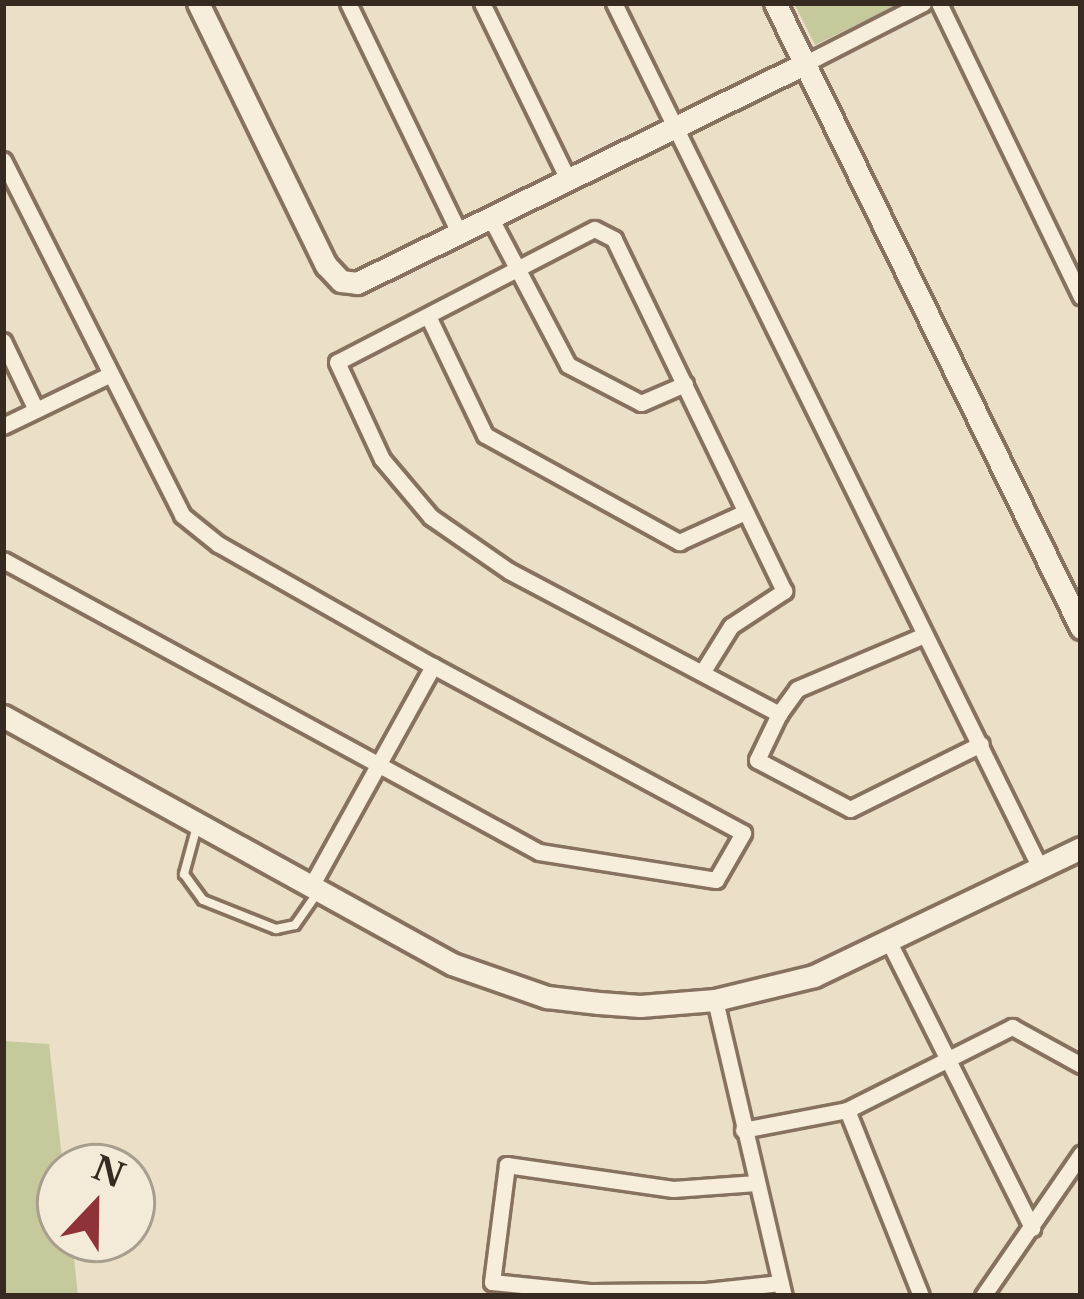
<!DOCTYPE html>
<style>
body{margin:0}
#map{position:relative;width:1084px;height:1299px;overflow:hidden;background:#ebdfc8;font-family:"Libre Baskerville",serif}
div>[style]{position:absolute}
[style*='--x']{left:calc(var(--x)*1px);top:calc(var(--y)*1px);width:calc(var(--w)*1px);rotate:calc(var(--a)*1deg)}
.green>*{inset:0;background:#c5c99c}
.roads{filter:drop-shadow(3px 0 #86725e) drop-shadow(-3px 0 #86725e) drop-shadow(0 3px #86725e) drop-shadow(0 -3px #86725e)}
.lane>*{height:8px;margin:-4px;padding:0 4px;transform-origin:4px;border-radius:4px;background:#f6eddb}
.street>*{height:15px;margin:-7.5px;padding:0 7.5px;transform-origin:7.5px;border-radius:7.5px;background:#f6eddb}
.secondary>*{height:21px;margin:-10.5px;padding:0 10.5px;transform-origin:10.5px;border-radius:10.5px;background:#f6eddb}
span{translate:-50% -50%;white-space:nowrap;text-align:center;line-height:1.15;-webkit-text-stroke:10px #f3ead7;paint-order:stroke}
.frame{position:absolute;inset:0;border:6px solid #372b21;pointer-events:none}
.north{position:absolute;left:36px;top:1143px;width:120px;height:120px;box-sizing:border-box;background:#f3ead7;border:3px solid #a89e8e;border-radius:50%;rotate:22deg;font-size:33px;font-weight:700;line-height:48px;text-align:center;color:#372b21}
.north::after{content:'';display:block;margin:auto;width:42px;height:54px;background:#903338;clip-path:polygon(50% 0,100% 100%,50% 72%,0 100%)}
</style>
<div id="map">
<div class="green">
<i style="clip-path:polygon(794px 3px,901px 3px,815px 45px)"></i>
<i style="clip-path:polygon(3px 1041px,49px 1044px,63px 1167px,60px 1239px,72px 1239px,78px 1296px,3px 1296px)"></i>
</div>
<div class="roads">
<div class="lane">
<i style="--x:197;--y:826;--w:50;--a:105.2"></i>
<i style="--x:184;--y:874;--w:32;--a:54"></i>
<i style="--x:203;--y:900;--w:79;--a:21.7"></i>
<i style="--x:276;--y:929;--w:19;--a:-12"></i>
<i style="--x:295;--y:925;--w:39;--a:-55"></i>
</div>
<div class="street">
<i style="--x:348;--y:3;--w:255;--a:64.2"></i>
<i style="--x:482;--y:3;--w:194;--a:64"></i>
<i style="--x:614;--y:3;--w:964;--a:63.78"></i>
<i style="--x:939;--y:3;--w:326;--a:64.2"></i>
<i style="--x:804;--y:64;--w:134;--a:-27.1"></i>
<i style="--x:3;--y:160;--w:398;--a:63.2"></i>
<i style="--x:182;--y:515;--w:46;--a:38.9"></i>
<i style="--x:218;--y:544;--w:247;--a:29.6"></i>
<i style="--x:433;--y:666;--w:352;--a:28.3"></i>
<i style="--x:743;--y:833;--w:54;--a:119.9"></i>
<i style="--x:716;--y:880;--w:179;--a:-171"></i>
<i style="--x:539;--y:852;--w:610;--a:-151.42"></i>
<i style="--x:490;--y:217;--w:167;--a:62.2"></i>
<i style="--x:568;--y:365;--w:82;--a:27.5"></i>
<i style="--x:641;--y:403;--w:48;--a:-23.4"></i>
<i style="--x:428;--y:316;--w:132;--a:64.4"></i>
<i style="--x:485;--y:435;--w:222;--a:28.9"></i>
<i style="--x:679;--y:542;--w:72;--a:-24.4"></i>
<i style="--x:3;--y:341;--w:76;--a:64.4"></i>
<i style="--x:3;--y:426;--w:118;--a:-25.7"></i>
<i style="--x:703;--y:671;--w:53;--a:-58.1"></i>
<i style="--x:731;--y:626;--w:64;--a:-33.4"></i>
<i style="--x:784;--y:591;--w:391;--a:-115.8"></i>
<i style="--x:614;--y:239;--w:22;--a:-153"></i>
<i style="--x:594;--y:229;--w:289;--a:152.6"></i>
<i style="--x:337;--y:362;--w:107;--a:65.1"></i>
<i style="--x:382;--y:459;--w:76;--a:49.8"></i>
<i style="--x:431;--y:517;--w:95;--a:34.7"></i>
<i style="--x:509;--y:571;--w:306;--a:27.9"></i>
<i style="--x:779;--y:714;--w:31;--a:-54"></i>
<i style="--x:797;--y:689;--w:138;--a:-23"></i>
<i style="--x:779;--y:714;--w:51;--a:115.6"></i>
<i style="--x:757;--y:760;--w:105;--a:27.8"></i>
<i style="--x:850;--y:809;--w:146;--a:-26.4"></i>
<i style="--x:310;--y:888;--w:254;--a:-61"></i>
<i style="--x:889;--y:942;--w:320;--a:63.4"></i>
<i style="--x:715;--y:1000;--w:304;--a:76.9"></i>
<i style="--x:847;--y:1110;--w:200;--a:68.3"></i>
<i style="--x:743;--y:1130;--w:106;--a:-10.9"></i>
<i style="--x:847;--y:1110;--w:185;--a:-26.7"></i>
<i style="--x:1012;--y:1027;--w:79;--a:28.8"></i>
<i style="--x:756;--y:1183;--w:83;--a:175.9"></i>
<i style="--x:673;--y:1189;--w:168;--a:-171.8"></i>
<i style="--x:507;--y:1165;--w:118;--a:97.3"></i>
<i style="--x:492;--y:1282;--w:100;--a:5.8"></i>
<i style="--x:591;--y:1292;--w:115;--a:-0.5"></i>
<i style="--x:706;--y:1291;--w:75;--a:-6.1"></i>
<i style="--x:983;--y:1296;--w:173;--a:-55.4"></i>
</div>
<div class="secondary">
<i style="--x:198;--y:3;--w:292;--a:64"></i>
<i style="--x:326;--y:265;--w:22;--a:47"></i>
<i style="--x:341;--y:281;--w:16;--a:7"></i>
<i style="--x:357;--y:283;--w:498;--a:-26.1"></i>
<i style="--x:775;--y:3;--w:696;--a:63.91"></i>
<i style="--x:3;--y:716;--w:513;--a:28.91"></i>
<i style="--x:452;--y:964;--w:101;--a:19.2"></i>
<i style="--x:547;--y:997;--w:52;--a:6.6"></i>
<i style="--x:599;--y:1003;--w:41;--a:4.2"></i>
<i style="--x:640;--y:1006;--w:75;--a:-4.6"></i>
<i style="--x:715;--y:1000;--w:102;--a:-13.6"></i>
<i style="--x:814;--y:976;--w:296;--a:-25.6"></i>
</div>
</div>
<div class="frame"></div>
<div class="north">N</div>
</div>
